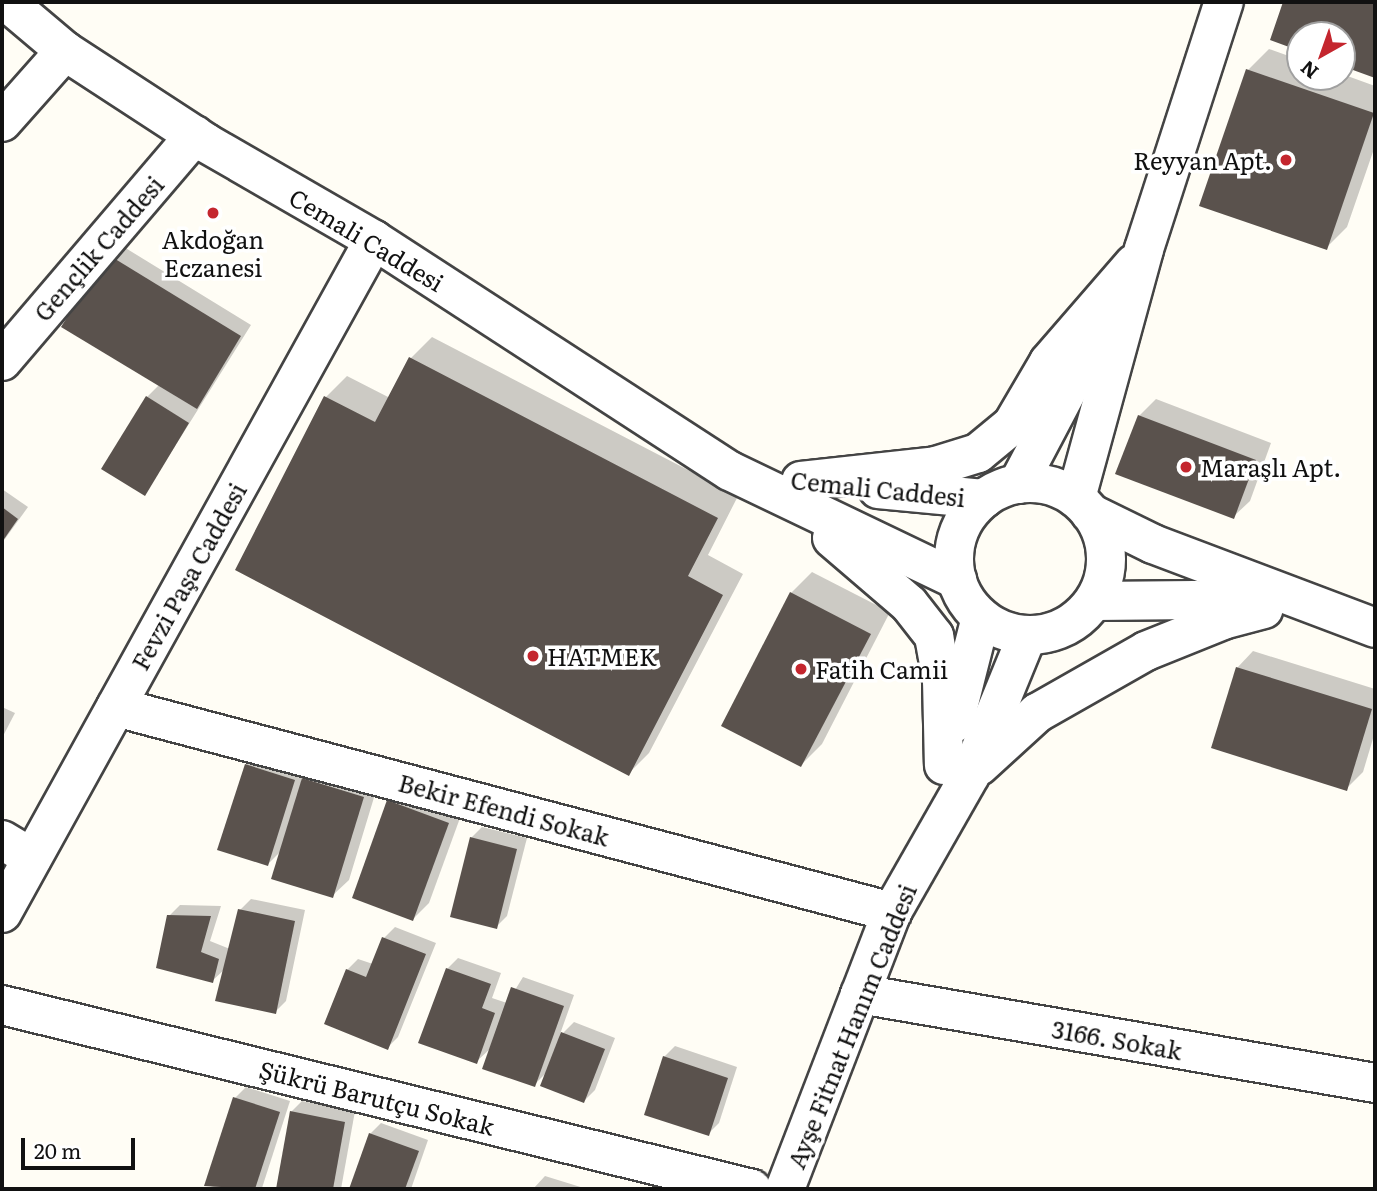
<!DOCTYPE html>
<meta charset="utf-8">
<style>
body{margin:0}
#map{position:relative;width:1377px;height:1191px;overflow:hidden;background:#fffdf5;font-family:Literata,serif}
div>[style]{position:absolute}
[style*='--x']{left:calc(var(--x)*1px);top:calc(var(--y)*1px);width:calc(var(--w)*1px);rotate:calc(var(--a)*1deg)}
.shadow>*{inset:0;background:#0003}
.building>*{inset:0;background:#5a524d}
.roads{filter:drop-shadow(2px 0 #444) drop-shadow(-2px 0 #444) drop-shadow(0 2px #444) drop-shadow(0 -2px #444)}
.minor>*{height:38px;margin:-19px;padding:0 19px;transform-origin:19px;border-radius:19px;background:#fff}
.tertiary>*{height:38px;margin:-19px;padding:0 19px;transform-origin:19px;border-radius:19px;background:#fff}
.tertiary>.ring{margin:-19px;padding:0;box-sizing:content-box;background:none;border:38px solid #fff;border-radius:50%}
.dots>*{width:19px;height:19px;translate:-50% -50%;box-sizing:border-box;border:4px solid #fff;border-radius:50%}
span{translate:-50% -50%;white-space:nowrap;text-align:center;line-height:1.15;-webkit-text-stroke:7px #fff;paint-order:stroke}
.poi-label{font-size:24px;color:#111}
.right{translate:-100% -50%;text-align:right}
.left{translate:0 -50%;text-align:left}
.street-label{font-size:24px;color:#111}
.frame{position:absolute;inset:0;border:4px solid #111;pointer-events:none}
.north{position:absolute;left:1286px;top:21px;width:70px;height:70px;box-sizing:border-box;background:#fff;border:2px solid #a0a0a0;border-radius:50%;rotate:220deg;font-size:19px;font-weight:700;line-height:28px;text-align:center;color:#111}
.north::after{content:'';display:block;margin:auto;width:24px;height:32px;background:#c4262e;clip-path:polygon(50% 0,100% 100%,50% 72%,0 100%)}
.scale{position:absolute;left:21px;top:1138px;width:114px;height:32px;box-sizing:border-box;border:4px solid #111;border-top:0;padding-left:9px;font-size:21px;line-height:24px;white-space:nowrap;color:#111;-webkit-text-stroke:5px #fff;paint-order:stroke}
</style>
<div id="map">
<div class="shadow">
<i style="clip-path:polygon(1285px 2px,1375px 2px,1375px 76px,1342px 64px,1342px 35px,1300px 35px,1300px 49px,1272px 39px)"></i>
<i style="clip-path:polygon(1269px 49px,1300px 60px,1300px 77px,1342px 74px,1375px 86px,1375px 146px,1347px 227px,1326px 248px,1248px 70px)"></i>
<i style="clip-path:polygon(119px 244px,251px 325px,145px 494px,147px 397px,159px 385px,108px 255px)"></i>
<i style="clip-path:polygon(432px 337px,738px 496px,708px 555px,743px 574px,649px 753px,628px 774px,237px 569px,326px 397px,347px 376px,390px 398px,411px 358px)"></i>
<i style="clip-path:polygon(1156px 399px,1271px 443px,1250px 501px,1233px 517px,1139px 416px)"></i>
<i style="clip-path:polygon(2px 489px,28px 507px,2px 543px)"></i>
<i style="clip-path:polygon(812px 572px,890px 612px,822px 744px,801px 765px,791px 593px)"></i>
<i style="clip-path:polygon(1253px 651px,1375px 689px,1375px 732px,1363px 772px,1346px 789px,1237px 668px)"></i>
<i style="clip-path:polygon(2px 707px,15px 713px,2px 738px)"></i>
<i style="clip-path:polygon(257px 754px,304px 770px,301px 782px,320px 762px,379px 781px,349px 880px,332px 896px,282px 850px,268px 864px,246px 765px)"></i>
<i style="clip-path:polygon(405px 785px,464px 807px,429px 903px,413px 919px,389px 801px)"></i>
<i style="clip-path:polygon(482px 827px,527px 838px,507px 916px,496px 927px,471px 838px)"></i>
<i style="clip-path:polygon(251px 899px,305px 910px,286px 1001px,275px 1012px,225px 969px,212px 981px,169px 916px,180px 905px,221px 906px,210px 941px,230px 949px,240px 910px)"></i>
<i style="clip-path:polygon(395px 927px,436px 943px,398px 1037px,387px 1048px,347px 970px,358px 959px,373px 964px,384px 938px)"></i>
<i style="clip-path:polygon(458px 958px,501px 973px,492px 998px,507px 1003px,523px 977px,574px 995px,559px 1037px,574px 1022px,615px 1038px,595px 1090px,584px 1101px,546px 1073px,534px 1085px,492px 1047px,476px 1062px,447px 969px)"></i>
<i style="clip-path:polygon(675px 1046px,737px 1067px,719px 1123px,708px 1134px,664px 1057px)"></i>
<i style="clip-path:polygon(246px 1087px,290px 1101px,262px 1188px,220px 1189px,207px 1185px,235px 1098px)"></i>
<i style="clip-path:polygon(302px 1101px,355px 1111px,341px 1189px,277px 1189px,291px 1112px)"></i>
<i style="clip-path:polygon(381px 1123px,428px 1140px,411px 1189px,350px 1189px,370px 1134px)"></i>
<i style="clip-path:polygon(545px 1176px,587px 1189px,533px 1189px)"></i>
</div>
<div class="building">
<i style="clip-path:polygon(1283px 2px,1375px 2px,1375px 78px,1342px 66px,1342px 35px,1300px 35px,1300px 51px,1270px 40px)"></i>
<i style="clip-path:polygon(1246px 69px,1374px 113px,1327px 250px,1199px 206px)"></i>
<i style="clip-path:polygon(107px 254px,241px 336px,197px 409px,61px 327px)"></i>
<i style="clip-path:polygon(409px 357px,718px 518px,688px 576px,723px 595px,629px 776px,235px 570px,324px 396px,375px 422px)"></i>
<i style="clip-path:polygon(146px 396px,189px 423px,145px 496px,101px 469px)"></i>
<i style="clip-path:polygon(1138px 415px,1256px 460px,1234px 519px,1115px 474px)"></i>
<i style="clip-path:polygon(2px 507px,18px 519px,2px 542px)"></i>
<i style="clip-path:polygon(790px 592px,871px 634px,801px 767px,721px 726px)"></i>
<i style="clip-path:polygon(1236px 667px,1372px 709px,1347px 791px,1211px 748px)"></i>
<i style="clip-path:polygon(245px 764px,295px 780px,268px 866px,217px 850px)"></i>
<i style="clip-path:polygon(302px 778px,364px 797px,333px 898px,271px 879px)"></i>
<i style="clip-path:polygon(387px 800px,449px 823px,413px 921px,352px 898px)"></i>
<i style="clip-path:polygon(470px 837px,517px 849px,497px 929px,450px 917px)"></i>
<i style="clip-path:polygon(238px 909px,295px 921px,276px 1014px,215px 1001px)"></i>
<i style="clip-path:polygon(167px 915px,211px 916px,201px 952px,219px 959px,213px 983px,156px 968px)"></i>
<i style="clip-path:polygon(382px 937px,426px 954px,388px 1050px,324px 1024px,346px 969px,366px 977px)"></i>
<i style="clip-path:polygon(446px 968px,491px 984px,482px 1008px,495px 1013px,477px 1064px,418px 1043px)"></i>
<i style="clip-path:polygon(511px 987px,564px 1006px,535px 1087px,482px 1069px)"></i>
<i style="clip-path:polygon(561px 1032px,605px 1049px,584px 1103px,540px 1086px)"></i>
<i style="clip-path:polygon(663px 1056px,728px 1078px,709px 1136px,644px 1115px)"></i>
<i style="clip-path:polygon(233px 1097px,280px 1112px,255px 1189px,204px 1186px)"></i>
<i style="clip-path:polygon(290px 1111px,345px 1122px,333px 1189px,276px 1189px)"></i>
<i style="clip-path:polygon(369px 1133px,419px 1151px,405px 1189px,349px 1189px)"></i>
</div>
<div class="roads">
<div class="minor">
<i style="--x:2;--y:122;--w:95;--a:-48.4"></i>
<i style="--x:2;--y:361;--w:297;--a:-49.5"></i>
<i style="--x:116;--y:707;--w:803;--a:14.8"></i>
<i style="--x:2;--y:840;--w:35;--a:31"></i>
<i style="--x:2;--y:913;--w:769;--a:-61.07"></i>
<i style="--x:860;--y:994;--w:523;--a:9.8"></i>
<i style="--x:2;--y:1005;--w:772;--a:13.78"></i>
</div>
<div class="tertiary">
<i style="--x:7;--y:2;--w:76;--a:40.2"></i>
<i style="--x:65;--y:51;--w:168;--a:33.1"></i>
<i style="--x:206;--y:143;--w:194;--a:30"></i>
<i style="--x:374;--y:240;--w:424;--a:33"></i>
<i style="--x:730;--y:471;--w:252;--a:25.6"></i>
<i style="--x:801;--y:481;--w:136;--a:-6.3"></i>
<i style="--x:936;--y:466;--w:44;--a:-17.2"></i>
<i style="--x:978;--y:453;--w:44;--a:-39.5"></i>
<i style="--x:1012;--y:425;--w:73;--a:-59.6"></i>
<i style="--x:1049;--y:362;--w:130;--a:-49.1"></i>
<i class="ring" style="left:954px;top:483px;width:114px;height:114px"></i>
<i style="--x:1018;--y:484;--w:184;--a:-62.2"></i>
<i style="--x:878;--y:489;--w:106;--a:5.4"></i>
<i style="--x:1076;--y:498;--w:258;--a:-74.7"></i>
<i style="--x:1144;--y:249;--w:260;--a:-72.1"></i>
<i style="--x:1090;--y:513;--w:70;--a:26.2"></i>
<i style="--x:1153;--y:544;--w:237;--a:20.7"></i>
<i style="--x:832;--y:538;--w:101;--a:40.6"></i>
<i style="--x:909;--y:604;--w:41;--a:52"></i>
<i style="--x:934;--y:636;--w:45;--a:79.7"></i>
<i style="--x:942;--y:680;--w:85;--a:88.7"></i>
<i style="--x:1095;--y:601;--w:100;--a:-0.6"></i>
<i style="--x:1195;--y:600;--w:55;--a:8.4"></i>
<i style="--x:954;--y:723;--w:109;--a:-75.7"></i>
<i style="--x:979;--y:766;--w:79;--a:-42.4"></i>
<i style="--x:1037;--y:713;--w:125;--a:-29.6"></i>
<i style="--x:1146;--y:651;--w:83;--a:-21.9"></i>
<i style="--x:1223;--y:620;--w:42;--a:-15"></i>
<i style="--x:785;--y:1189;--w:297;--a:-68.9"></i>
<i style="--x:892;--y:912;--w:158;--a:-60.3"></i>
<i style="--x:970;--y:775;--w:150;--a:-67.7"></i>
</div>
</div>
<div class="dots">
<i style="left:1286px;top:160px;background:#c4262e"></i>
<i style="left:213px;top:213px;background:#c4262e"></i>
<i style="left:1186px;top:467px;background:#c4262e"></i>
<i style="left:533px;top:656px;background:#c4262e"></i>
<i style="left:801px;top:669px;background:#c4262e"></i>
</div>
<div class="poi-label">
<span class="right" style="left:1272px;top:160px">Reyyan Apt.</span>
<span style="left:213px;top:253px">Akdoğan<br>Eczanesi</span>
<span class="left" style="left:1200px;top:467px">Maraşlı Apt.</span>
<span class="left" style="left:547px;top:656px">HATMEK</span>
<span class="left" style="left:815px;top:669px">Fatih Camii</span>
</div>
<div class="street-label">
<span style="left:367px;top:239px;rotate:31deg">Cemali Caddesi</span>
<span style="left:98px;top:248px;rotate:-49deg">Gençlik Caddesi</span>
<span style="left:878px;top:488px;rotate:6deg">Cemali Caddesi</span>
<span style="left:188px;top:576px;rotate:-61deg">Fevzi Paşa Caddesi</span>
<span style="left:504px;top:809px;rotate:15deg">Bekir Efendi Sokak</span>
<span style="left:851px;top:1026px;rotate:-68deg">Ayşe Fitnat Hanım Caddesi</span>
<span style="left:1117px;top:1039px;rotate:10deg">3166. Sokak</span>
<span style="left:377px;top:1097px;rotate:14deg">Şükrü Barutçu Sokak</span>
</div>
<div class="frame"></div>
<div class="north">N</div>
<div class="scale">20 m</div>
</div>
